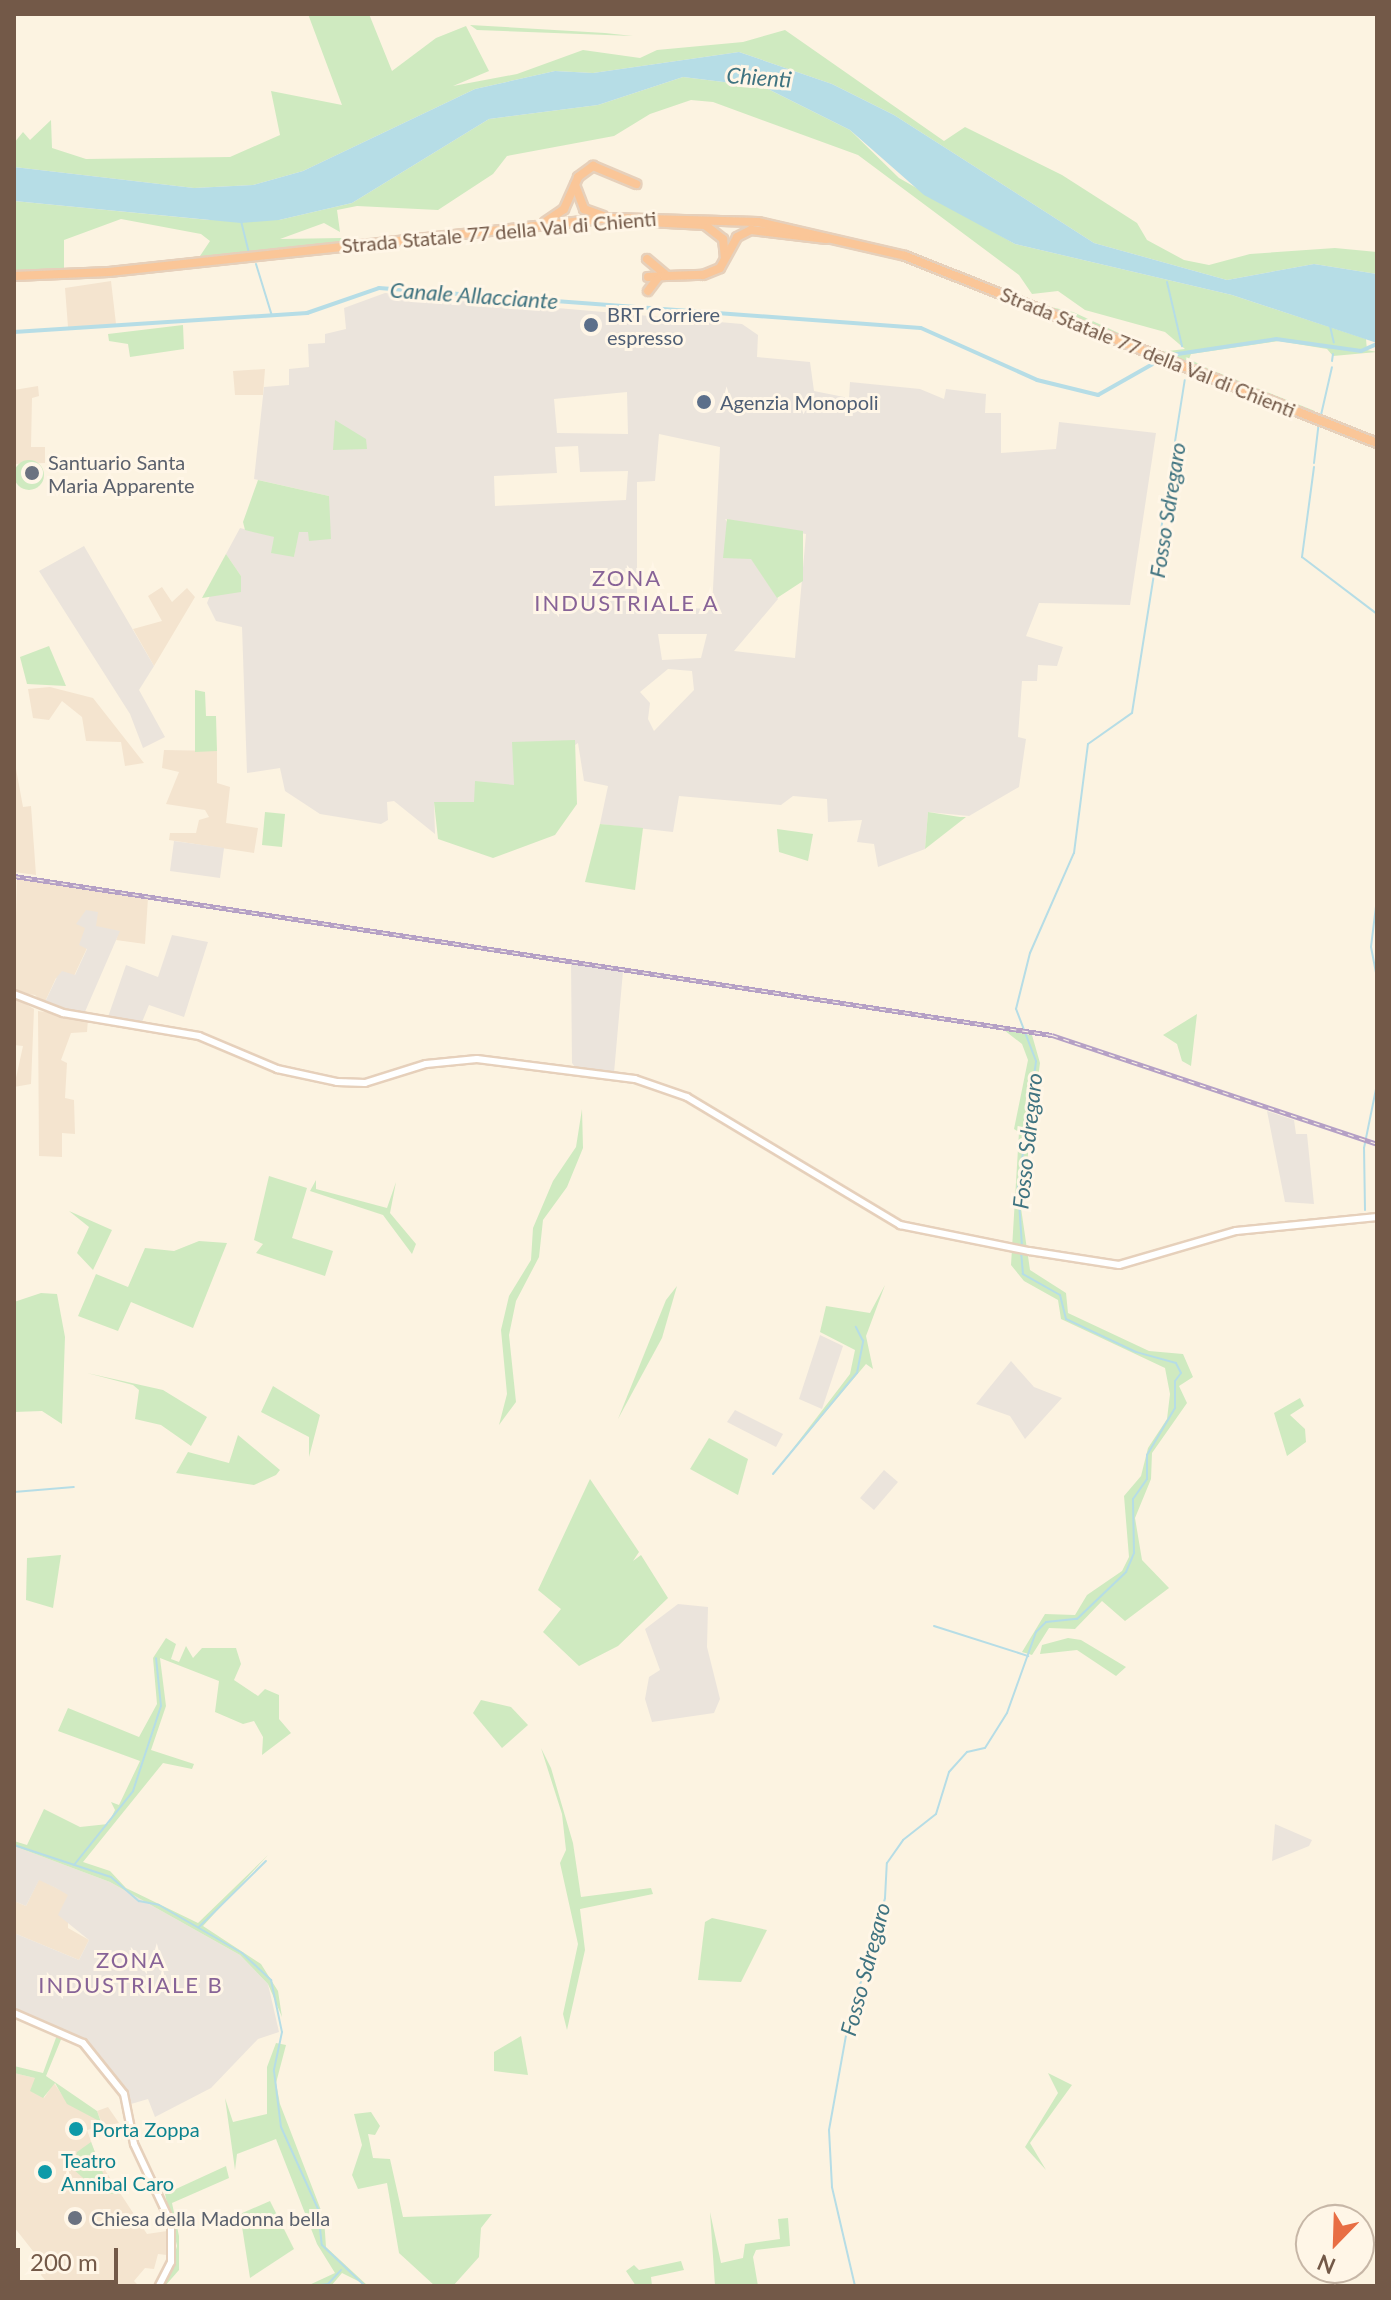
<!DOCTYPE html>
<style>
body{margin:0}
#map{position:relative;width:1391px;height:2300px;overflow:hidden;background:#fcf3e1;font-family:Lato,sans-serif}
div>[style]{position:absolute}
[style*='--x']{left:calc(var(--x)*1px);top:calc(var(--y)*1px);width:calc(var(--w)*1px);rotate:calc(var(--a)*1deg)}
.residential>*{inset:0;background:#f4e4cf}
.industrial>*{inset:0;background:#ebe4dc}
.green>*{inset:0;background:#cfeac0}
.round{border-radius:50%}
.water>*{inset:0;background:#b6dde6}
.stream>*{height:2px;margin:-1px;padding:0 1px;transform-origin:1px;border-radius:1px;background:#b6dde6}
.canal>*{height:4px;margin:-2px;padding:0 2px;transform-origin:2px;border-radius:2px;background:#b6dde6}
.roads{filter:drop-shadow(2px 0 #e6d0bb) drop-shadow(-2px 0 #e6d0bb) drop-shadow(0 2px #e6d0bb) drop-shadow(0 -2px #e6d0bb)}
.secondary>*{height:6px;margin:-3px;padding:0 3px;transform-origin:3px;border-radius:3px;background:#fff}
.trunk>*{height:8px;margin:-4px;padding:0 4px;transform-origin:4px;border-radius:4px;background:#fac698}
.rail>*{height:5px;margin-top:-2.5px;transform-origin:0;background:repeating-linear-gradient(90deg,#fff6e7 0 6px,#b5a0c5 0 12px);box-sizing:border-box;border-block:2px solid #b5a0c5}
.dots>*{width:22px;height:22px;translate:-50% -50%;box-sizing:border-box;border:4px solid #fff6e7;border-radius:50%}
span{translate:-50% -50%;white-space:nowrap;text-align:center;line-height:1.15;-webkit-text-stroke:6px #fff6e7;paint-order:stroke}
.street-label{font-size:20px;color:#735948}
.service-label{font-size:20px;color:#4e5e75}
.left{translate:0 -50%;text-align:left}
.worship-label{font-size:20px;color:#5b616d}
.culture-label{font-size:20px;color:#0d838f}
.water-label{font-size:22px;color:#3f7380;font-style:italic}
.neighbourhood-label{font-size:22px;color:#876397;letter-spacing:2px}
.frame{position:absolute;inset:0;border:16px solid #735948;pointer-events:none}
.north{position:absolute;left:1295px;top:2204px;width:80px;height:80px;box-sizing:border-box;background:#fff6e7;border:2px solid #c7b7a7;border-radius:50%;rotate:203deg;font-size:22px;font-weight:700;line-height:32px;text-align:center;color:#735948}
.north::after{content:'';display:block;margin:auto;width:28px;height:36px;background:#e86e44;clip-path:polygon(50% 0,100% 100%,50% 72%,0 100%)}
.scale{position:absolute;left:16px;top:2248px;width:102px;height:36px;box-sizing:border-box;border:4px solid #735948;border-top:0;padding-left:10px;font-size:24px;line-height:28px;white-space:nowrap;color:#735948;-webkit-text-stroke:6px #fff6e7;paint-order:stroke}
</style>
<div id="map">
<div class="residential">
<i style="clip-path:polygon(111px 281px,116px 324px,68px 327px,65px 288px)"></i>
<i style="clip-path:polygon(265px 369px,263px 395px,235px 395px,233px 371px)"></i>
<i style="clip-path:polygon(38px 386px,39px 396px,32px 398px,31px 447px,45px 447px,45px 463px,14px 464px,14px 390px)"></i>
<i style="clip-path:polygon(162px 587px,172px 602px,187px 588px,195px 597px,154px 666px,133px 629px,162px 621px,148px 596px)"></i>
<i style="clip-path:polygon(50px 687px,93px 698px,144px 763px,125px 766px,121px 742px,86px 741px,82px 717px,62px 701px,49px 720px,33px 718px,28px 689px)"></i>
<i style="clip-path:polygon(164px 750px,217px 751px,217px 783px,230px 787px,226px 823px,258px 828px,254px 853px,169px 840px,170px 833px,196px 833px,199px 820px,209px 817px,205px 810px,166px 804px,179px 772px,162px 768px)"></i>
<i style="clip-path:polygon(14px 758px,23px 807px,31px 806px,36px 875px,14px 872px)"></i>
<i style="clip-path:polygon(17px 878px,148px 898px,145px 944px,116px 940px,119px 931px,85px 928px,87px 948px,74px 976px,56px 978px,44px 1004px,35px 995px,14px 992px)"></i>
<i style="clip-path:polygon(14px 997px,34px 1009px,31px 1084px,14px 1087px,23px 1046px,14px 1045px)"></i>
<i style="clip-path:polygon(38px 1011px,88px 1019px,87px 1032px,71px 1033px,61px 1060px,67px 1063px,65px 1098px,74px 1100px,75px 1134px,62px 1133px,62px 1157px,39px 1156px)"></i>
<i style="clip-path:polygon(39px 1879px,68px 1894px,68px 1928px,89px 1940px,79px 1960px,14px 1933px,14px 1901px,26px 1906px)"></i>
<i style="clip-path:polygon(14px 2073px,35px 2078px,44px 2098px,54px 2083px,67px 2102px,101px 2121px,97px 2111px,108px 2107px,119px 2123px,87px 2130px,97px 2158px,147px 2234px,167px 2231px,167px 2255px,158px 2254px,154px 2269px,145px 2268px,134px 2281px,139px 2286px,50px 2286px,41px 2275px,44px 2265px,14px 2227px)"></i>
</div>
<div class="industrial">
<i style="clip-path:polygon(evenodd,385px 293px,742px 324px,758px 335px,757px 357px,810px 362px,814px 391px,849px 398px,850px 382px,920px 389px,944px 399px,946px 389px,986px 394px,985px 413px,1001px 413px,1001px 453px,1056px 449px,1059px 422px,1156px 433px,1130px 605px,1039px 603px,1026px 636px,1063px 647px,1057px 666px,1038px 665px,1037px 681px,1022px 681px,1018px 737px,1026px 739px,1019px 787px,969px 816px,928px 812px,925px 849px,878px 867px,874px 844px,857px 842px,862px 820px,828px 822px,827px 799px,793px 796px,781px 805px,679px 796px,673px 832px,600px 824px,608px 786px,584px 781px,578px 743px,514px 786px,475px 782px,475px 802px,434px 802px,435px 834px,394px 801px,387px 802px,388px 820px,381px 824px,320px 814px,285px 791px,280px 768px,247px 773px,242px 627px,216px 621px,207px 603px,211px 593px,241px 576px,226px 554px,240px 528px,275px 537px,294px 557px,298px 532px,308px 532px,329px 496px,254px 479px,264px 387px,289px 385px,289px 369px,309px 367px,308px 344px,325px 343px,325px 334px,346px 329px,344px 308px,385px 293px,627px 392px,628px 434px,557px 433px,554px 399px,627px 392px,385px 293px,659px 434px,720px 447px,712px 609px,637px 606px,637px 482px,655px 481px,659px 434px,385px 293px,578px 446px,580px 472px,628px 471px,626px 500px,495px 506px,494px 476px,557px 473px,555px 447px,578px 446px,385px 293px,725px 519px,806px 534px,795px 658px,734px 651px,778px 599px,725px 519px,385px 293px,658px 634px,707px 634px,701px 658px,662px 660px,658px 634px,385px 293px,668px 669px,692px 671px,694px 690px,654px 731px,648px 719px,650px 703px,640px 692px,668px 669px)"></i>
<i style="clip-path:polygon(84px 546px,154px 666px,139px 690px,165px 737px,143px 748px,130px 714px,39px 571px)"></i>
<i style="clip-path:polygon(174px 841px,224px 848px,220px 878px,170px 871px)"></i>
<i style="clip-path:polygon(86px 910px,98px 912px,96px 926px,120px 931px,84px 1014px,44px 1004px,57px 977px,62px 971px,75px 975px,87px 949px,79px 945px,85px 928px,76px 924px)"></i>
<i style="clip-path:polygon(172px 935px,208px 942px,184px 1017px,149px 1005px,142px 1022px,108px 1017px,126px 965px,158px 977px)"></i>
<i style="clip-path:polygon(571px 963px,623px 971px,614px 1073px,578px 1071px,572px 1063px)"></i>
<i style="clip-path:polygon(1267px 1111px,1294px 1120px,1296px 1134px,1307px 1134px,1314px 1204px,1285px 1202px)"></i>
<i style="clip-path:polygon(820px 1335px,843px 1346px,822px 1409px,799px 1399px)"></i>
<i style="clip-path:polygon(1011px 1361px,1034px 1387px,1062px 1398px,1025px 1439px,1010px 1416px,976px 1404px)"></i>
<i style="clip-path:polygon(735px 1410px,783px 1434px,776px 1447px,727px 1422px)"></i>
<i style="clip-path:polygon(884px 1470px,898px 1482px,874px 1510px,860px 1498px)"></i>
<i style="clip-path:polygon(678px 1604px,708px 1607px,707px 1647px,720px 1699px,714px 1713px,652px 1722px,645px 1699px,649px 1677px,660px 1670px,645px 1629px)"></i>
<i style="clip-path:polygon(1275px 1824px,1312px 1840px,1309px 1846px,1272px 1861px)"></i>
<i style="clip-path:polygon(14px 1846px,110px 1882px,240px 1955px,268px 1984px,279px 2032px,258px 2039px,211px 2088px,155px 2117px,148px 2099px,131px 2104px,96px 2050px,14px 2009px,14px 1933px,79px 1960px,89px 1940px,58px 1915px,68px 1895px,56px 1888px,39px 1880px,26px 1906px,14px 1901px)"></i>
</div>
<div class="green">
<i style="clip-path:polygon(308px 14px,369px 14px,392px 71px,436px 38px,466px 26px,489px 71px,453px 86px,517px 74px,583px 50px,640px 58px,657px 50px,743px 42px,785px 30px,944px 141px,965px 127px,1062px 175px,1137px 223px,1147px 240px,1184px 260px,1209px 265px,1250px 254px,1335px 248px,1377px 252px,1377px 274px,1314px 264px,1227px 280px,1094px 243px,894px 115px,832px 84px,739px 52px,593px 73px,555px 71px,475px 89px,303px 171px,253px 185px,194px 188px,14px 167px,14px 143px,23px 132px,30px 140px,51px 120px,52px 148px,86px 159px,230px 157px,280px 135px,271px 91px,342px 105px)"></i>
<i style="clip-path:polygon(470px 25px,605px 33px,633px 36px,477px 30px)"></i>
<i style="clip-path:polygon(683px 77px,764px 87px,850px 130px,899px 178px,1015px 244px,1232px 295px,1366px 339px,1367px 350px,1377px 352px,1333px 356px,1327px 349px,1279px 341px,1191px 354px,1189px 359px,1209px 369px,1315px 411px,1313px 415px,1033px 303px,1073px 312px,1160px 352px,1185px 349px,1165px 332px,1085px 310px,1058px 291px,1032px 294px,1019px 275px,858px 155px,713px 102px,691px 100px,650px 114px,614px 136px,507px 156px,493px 174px,438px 210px,357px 206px,337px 210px,340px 232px,324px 223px,280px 239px,342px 238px,344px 244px,123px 267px,200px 256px,210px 241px,201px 234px,121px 219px,64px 240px,64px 271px,14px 272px,14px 201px,209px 220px,279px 220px,352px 203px,489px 119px,598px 105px)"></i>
<i style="clip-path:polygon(183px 325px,184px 349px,130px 357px,128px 344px,109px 341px,108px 334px)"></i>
<i style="clip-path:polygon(335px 420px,366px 439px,367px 449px,333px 450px)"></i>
<i class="round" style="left:14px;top:460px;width:30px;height:30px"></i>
<i style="clip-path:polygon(258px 480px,329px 496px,331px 539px,309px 541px,308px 532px,299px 532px,294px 557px,271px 553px,274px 537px,245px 530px,243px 522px)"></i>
<i style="clip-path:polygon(727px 519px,803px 531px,803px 581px,777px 598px,751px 559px,723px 558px)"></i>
<i style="clip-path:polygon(226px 554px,241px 576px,241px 592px,202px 598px)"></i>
<i style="clip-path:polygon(49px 646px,66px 686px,27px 684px,20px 657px)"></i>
<i style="clip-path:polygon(195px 690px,205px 692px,206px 716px,216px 716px,217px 751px,195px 752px)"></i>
<i style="clip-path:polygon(575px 740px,577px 804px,555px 835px,493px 858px,438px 839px,434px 802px,474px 802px,475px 781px,514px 785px,512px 742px)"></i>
<i style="clip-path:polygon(265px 812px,285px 814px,282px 847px,262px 845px)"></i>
<i style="clip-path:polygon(928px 812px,960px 817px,966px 817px,925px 849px)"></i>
<i style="clip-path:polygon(600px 824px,643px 828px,635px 890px,585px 882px)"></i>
<i style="clip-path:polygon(777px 829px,813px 834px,808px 861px,779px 852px)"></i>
<i style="clip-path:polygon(1197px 1014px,1191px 1066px,1182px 1061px,1177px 1044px,1163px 1035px)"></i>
<i style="clip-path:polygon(1004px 1030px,1032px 1035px,1040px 1063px,1021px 1208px,1030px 1270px,1066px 1293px,1068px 1313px,1149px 1351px,1183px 1354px,1193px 1377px,1179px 1386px,1187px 1403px,1152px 1453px,1151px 1479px,1135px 1518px,1142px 1560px,1169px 1588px,1125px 1621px,1102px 1601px,1075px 1629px,1049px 1628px,1032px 1655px,1022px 1652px,1045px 1614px,1075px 1615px,1087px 1595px,1122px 1571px,1129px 1557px,1124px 1496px,1141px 1476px,1148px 1448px,1167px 1419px,1170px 1394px,1165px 1368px,1061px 1319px,1058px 1300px,1024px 1281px,1011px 1265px,1019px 1132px,1014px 1129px,1028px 1060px,1022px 1044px)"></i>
<i style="clip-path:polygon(582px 1109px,583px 1148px,567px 1187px,543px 1220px,539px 1257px,516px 1301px,509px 1335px,516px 1402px,499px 1425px,507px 1394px,501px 1330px,509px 1296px,531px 1260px,533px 1228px,553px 1181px,576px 1147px)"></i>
<i style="clip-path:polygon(269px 1176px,307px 1188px,292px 1238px,333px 1251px,325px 1276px,256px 1253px,263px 1244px,254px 1240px)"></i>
<i style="clip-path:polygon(316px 1180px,316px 1189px,387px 1208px,396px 1182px,390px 1213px,416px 1244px,412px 1254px,383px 1215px,310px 1191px)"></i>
<i style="clip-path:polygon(69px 1211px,112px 1230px,93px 1270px,77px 1253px,89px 1227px)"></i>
<i style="clip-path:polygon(199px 1241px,227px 1243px,193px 1328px,131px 1302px,118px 1331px,78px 1316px,96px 1274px,128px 1287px,145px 1248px,174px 1251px)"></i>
<i style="clip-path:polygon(885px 1285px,866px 1336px,873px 1369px,866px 1364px,775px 1472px,850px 1374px,855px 1350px,820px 1332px,826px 1306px,870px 1313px)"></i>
<i style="clip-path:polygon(677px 1286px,662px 1338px,618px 1419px,666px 1300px)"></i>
<i style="clip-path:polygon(41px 1293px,57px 1294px,65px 1337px,62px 1424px,42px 1411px,14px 1412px,14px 1302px)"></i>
<i style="clip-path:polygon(87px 1373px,163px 1390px,207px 1417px,191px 1446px,161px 1425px,135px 1419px,139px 1390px,133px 1385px)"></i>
<i style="clip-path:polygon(273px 1386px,320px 1415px,309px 1457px,309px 1437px,261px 1412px)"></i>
<i style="clip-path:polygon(1300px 1398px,1304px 1406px,1290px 1415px,1305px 1429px,1306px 1442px,1287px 1456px,1274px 1413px)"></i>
<i style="clip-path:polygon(238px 1435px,280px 1470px,276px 1475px,254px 1485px,176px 1473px,188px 1452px,229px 1463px)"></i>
<i style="clip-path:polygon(709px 1438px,748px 1459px,738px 1495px,690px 1469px)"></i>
<i style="clip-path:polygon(590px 1479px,639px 1552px,633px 1561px,641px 1555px,668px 1598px,618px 1646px,579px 1666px,543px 1632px,561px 1609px,538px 1590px)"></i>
<i style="clip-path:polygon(61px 1555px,53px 1608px,26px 1600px,27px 1558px)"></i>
<i style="clip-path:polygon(166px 1638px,176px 1644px,171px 1659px,179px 1662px,186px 1646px,193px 1658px,202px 1648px,236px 1648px,241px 1664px,234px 1680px,258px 1696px,265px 1689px,279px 1695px,279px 1719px,291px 1733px,262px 1755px,263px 1737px,254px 1721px,243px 1724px,215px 1712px,219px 1681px,160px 1658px,166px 1706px,151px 1750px,194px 1764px,192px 1769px,163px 1763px,83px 1862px,110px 1871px,126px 1888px,198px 1923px,268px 1855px,203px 1926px,261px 1964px,278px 1991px,282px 2017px,268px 1984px,240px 1955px,110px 1882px,14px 1846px,14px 1841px,27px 1845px,44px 1809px,80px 1827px,108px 1824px,115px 1810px,111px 1802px,119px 1805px,140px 1761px,58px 1731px,68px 1708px,139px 1737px,157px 1704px,153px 1658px)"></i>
<i style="clip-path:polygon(1068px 1638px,1081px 1640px,1126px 1667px,1116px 1676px,1077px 1650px,1040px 1654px,1042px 1645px)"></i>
<i style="clip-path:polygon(481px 1700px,511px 1707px,528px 1725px,502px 1748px,473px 1713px)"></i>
<i style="clip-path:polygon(541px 1748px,551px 1768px,573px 1843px,581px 1897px,651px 1888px,653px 1894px,580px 1909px,585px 1950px,567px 2030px,563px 2014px,578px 1944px,560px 1863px,566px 1850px,562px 1814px)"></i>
<i style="clip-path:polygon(712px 1918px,767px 1930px,741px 1982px,698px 1980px,705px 1922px)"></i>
<i style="clip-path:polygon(57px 2035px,62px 2037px,46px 2076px,97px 2111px,101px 2122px,67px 2104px,55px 2083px,43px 2098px,30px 2091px,35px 2078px,14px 2073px,14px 2066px,43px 2073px)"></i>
<i style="clip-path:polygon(521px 2036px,528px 2075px,494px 2071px,494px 2052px)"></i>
<i style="clip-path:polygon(276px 2043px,286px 2045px,276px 2083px,280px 2104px,324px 2218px,326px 2247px,368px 2286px,342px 2273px,331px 2286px,307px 2286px,335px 2273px,317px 2244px,276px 2139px,237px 2154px,235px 2170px,225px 2098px,233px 2122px,267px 2114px,267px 2067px)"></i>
<i style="clip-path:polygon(1048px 2073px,1072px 2085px,1030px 2143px,1046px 2170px,1025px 2147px,1058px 2093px)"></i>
<i style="clip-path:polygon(371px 2112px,380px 2126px,375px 2135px,368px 2134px,373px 2158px,390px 2159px,403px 2217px,492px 2214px,481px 2228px,479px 2257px,453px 2286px,435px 2286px,399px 2253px,387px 2183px,358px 2189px,352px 2175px,362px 2145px,354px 2114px)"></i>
<i style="clip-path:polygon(91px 2142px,106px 2181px,120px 2194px,100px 2193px,73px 2169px,77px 2152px)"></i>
<i style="clip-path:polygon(226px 2166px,229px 2178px,172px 2203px,179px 2236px,179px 2270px,165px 2286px,177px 2246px,165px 2194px)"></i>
<i style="clip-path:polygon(270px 2201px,294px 2249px,250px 2278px,240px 2214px)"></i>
<i style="clip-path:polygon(710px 2212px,721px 2263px,743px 2258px,745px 2244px,780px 2239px,778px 2219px,788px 2218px,790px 2246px,756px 2250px,753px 2257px,758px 2286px,715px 2286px)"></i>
<i style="clip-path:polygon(681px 2261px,684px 2270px,651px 2277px,652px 2286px,636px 2286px,626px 2271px,634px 2265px,639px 2270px)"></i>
</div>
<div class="water">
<i style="clip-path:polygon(739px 52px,832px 84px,894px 115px,1094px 243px,1227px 280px,1314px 264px,1377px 274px,1377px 343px,1232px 295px,1015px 244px,924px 195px,850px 130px,764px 87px,683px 77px,598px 105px,489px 119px,352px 203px,279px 220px,241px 223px,14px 201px,14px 167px,194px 188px,253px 185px,303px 171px,475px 89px,555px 71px,593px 73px)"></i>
</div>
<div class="stream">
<i style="--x:241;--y:221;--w:32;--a:76"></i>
<i style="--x:256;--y:264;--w:54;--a:72.9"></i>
<i style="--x:1167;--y:282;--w:66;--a:76.8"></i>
<i style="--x:1330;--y:326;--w:17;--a:77"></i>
<i style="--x:1332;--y:361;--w:7;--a:-82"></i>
<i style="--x:1321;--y:415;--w:49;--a:-77.1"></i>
<i style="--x:1314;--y:463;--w:42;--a:-83.2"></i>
<i style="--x:1314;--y:467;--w:91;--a:97.6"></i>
<i style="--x:1302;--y:557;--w:94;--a:37.2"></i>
<i style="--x:1377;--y:898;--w:49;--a:97"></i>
<i style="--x:1371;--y:947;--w:32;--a:79"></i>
<i style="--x:1365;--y:1210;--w:62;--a:-90.9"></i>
<i style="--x:1364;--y:1148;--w:65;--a:-78.5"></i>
<i style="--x:1022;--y:1246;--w:58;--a:-93.9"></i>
<i style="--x:1018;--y:1188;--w:128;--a:-81.9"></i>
<i style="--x:1036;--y:1061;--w:56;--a:-111"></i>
<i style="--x:1016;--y:1009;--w:58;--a:-76"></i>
<i style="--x:1030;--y:953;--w:109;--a:-66.3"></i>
<i style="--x:1074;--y:853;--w:110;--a:-82.7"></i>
<i style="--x:1088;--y:744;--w:54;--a:-35.2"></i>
<i style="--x:1132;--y:713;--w:337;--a:-81"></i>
<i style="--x:773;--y:1474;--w:131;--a:-50.3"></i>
<i style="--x:857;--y:1373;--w:33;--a:-79"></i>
<i style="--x:863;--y:1341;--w:16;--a:-117"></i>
<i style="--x:14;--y:1492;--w:60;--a:-4.8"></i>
<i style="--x:934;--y:1626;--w:99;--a:17.7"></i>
<i style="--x:14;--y:1845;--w:102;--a:18.3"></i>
<i style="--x:111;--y:1877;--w:37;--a:41"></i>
<i style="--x:139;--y:1901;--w:20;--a:11"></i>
<i style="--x:159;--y:1905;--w:96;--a:30"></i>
<i style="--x:242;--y:1953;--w:40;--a:43"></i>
<i style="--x:271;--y:1980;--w:53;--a:78.1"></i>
<i style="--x:282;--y:2032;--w:40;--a:102"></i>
<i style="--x:274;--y:2071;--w:56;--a:82.9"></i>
<i style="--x:281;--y:2127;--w:90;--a:65.7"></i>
<i style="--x:318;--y:2209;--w:36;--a:84"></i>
<i style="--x:322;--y:2245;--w:59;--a:43.6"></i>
<i style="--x:74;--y:1865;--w:95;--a:-51.4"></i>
<i style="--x:133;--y:1791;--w:89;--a:-71.8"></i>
<i style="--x:161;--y:1706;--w:48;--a:-95.9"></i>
<i style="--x:199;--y:1927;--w:94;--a:-44.6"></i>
<i style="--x:313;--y:2286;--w:15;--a:-8"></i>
<i style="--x:328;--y:2284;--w:19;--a:-47"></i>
<i style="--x:855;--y:2286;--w:102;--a:-103.1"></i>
<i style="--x:832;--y:2187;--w:57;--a:-93"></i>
<i style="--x:829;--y:2130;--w:102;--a:-79.8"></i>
<i style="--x:847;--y:2030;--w:137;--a:-73.9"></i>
<i style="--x:885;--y:1898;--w:35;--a:-87"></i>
<i style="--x:887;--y:1863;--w:28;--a:-55"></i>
<i style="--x:903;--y:1840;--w:42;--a:-38.2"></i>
<i style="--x:936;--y:1814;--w:44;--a:-72.8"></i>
<i style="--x:949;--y:1772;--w:27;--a:-48"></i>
<i style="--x:967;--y:1752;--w:18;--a:-13"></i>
<i style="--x:985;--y:1748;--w:41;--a:-57.8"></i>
<i style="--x:1007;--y:1713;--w:86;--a:-70.3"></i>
<i style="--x:1036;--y:1632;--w:14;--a:-45"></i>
<i style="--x:1046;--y:1622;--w:31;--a:-6"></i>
<i style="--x:1077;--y:1619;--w:68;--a:-43.8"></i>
<i style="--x:1126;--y:1572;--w:21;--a:-67"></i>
<i style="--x:1134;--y:1553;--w:54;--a:-91.1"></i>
<i style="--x:1133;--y:1499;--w:24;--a:-55"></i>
<i style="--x:1147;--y:1479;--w:24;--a:-90"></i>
<i style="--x:1147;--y:1455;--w:55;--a:-59.2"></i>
<i style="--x:1175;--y:1408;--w:27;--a:-90"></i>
<i style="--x:1175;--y:1381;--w:10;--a:-53"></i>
<i style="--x:1181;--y:1373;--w:11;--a:-117"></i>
<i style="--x:1176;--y:1363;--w:41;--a:-164.6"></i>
<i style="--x:1136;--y:1352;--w:77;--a:-154.8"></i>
<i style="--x:1066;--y:1319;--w:25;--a:-104"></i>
<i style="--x:1060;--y:1295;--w:43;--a:-150.4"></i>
<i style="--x:1023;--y:1274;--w:21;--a:-95"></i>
</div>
<div class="canal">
<i style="--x:14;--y:332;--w:294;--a:-3.7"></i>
<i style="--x:307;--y:313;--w:76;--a:-19.1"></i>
<i style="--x:379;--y:288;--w:543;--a:4.22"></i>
<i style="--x:921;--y:328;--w:127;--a:24.1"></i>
<i style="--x:1037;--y:380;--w:63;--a:13.8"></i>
<i style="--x:1098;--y:395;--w:67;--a:-29.6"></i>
<i style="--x:1164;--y:356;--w:113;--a:-8.6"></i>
<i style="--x:1276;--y:339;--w:86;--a:8"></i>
<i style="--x:1361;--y:351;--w:17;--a:-24"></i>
</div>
<div class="roads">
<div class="secondary">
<i style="--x:14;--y:994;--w:53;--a:21.2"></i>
<i style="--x:63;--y:1013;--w:138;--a:9.6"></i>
<i style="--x:199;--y:1036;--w:85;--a:22.9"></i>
<i style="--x:277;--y:1069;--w:61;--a:12.2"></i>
<i style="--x:337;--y:1082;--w:28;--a:2"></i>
<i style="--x:365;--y:1083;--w:64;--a:-17.3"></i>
<i style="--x:426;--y:1064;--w:51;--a:-5.6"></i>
<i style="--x:477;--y:1059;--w:159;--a:7.2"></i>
<i style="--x:635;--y:1079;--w:55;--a:19.1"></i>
<i style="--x:687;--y:1097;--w:249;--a:31"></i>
<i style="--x:900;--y:1225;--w:132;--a:11.4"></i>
<i style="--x:1029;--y:1251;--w:91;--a:8.8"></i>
<i style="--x:1119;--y:1265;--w:122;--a:-16.2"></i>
<i style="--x:1236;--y:1231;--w:142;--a:-5.7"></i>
<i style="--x:14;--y:2013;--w:75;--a:23.5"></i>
<i style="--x:83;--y:2043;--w:65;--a:51.2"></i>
<i style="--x:124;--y:2094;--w:51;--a:78.7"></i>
<i style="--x:134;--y:2144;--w:87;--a:64.9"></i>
<i style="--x:171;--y:2223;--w:39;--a:90"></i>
<i style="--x:171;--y:2262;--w:27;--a:117"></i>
</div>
<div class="trunk">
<i style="--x:575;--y:185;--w:26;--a:69"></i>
<i style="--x:584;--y:209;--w:20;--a:20"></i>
<i style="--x:629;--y:221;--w:76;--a:3"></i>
<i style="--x:705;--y:225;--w:23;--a:38"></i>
<i style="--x:723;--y:239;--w:18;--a:84"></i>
<i style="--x:545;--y:222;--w:23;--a:-34"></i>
<i style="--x:564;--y:209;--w:35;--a:-66"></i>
<i style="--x:578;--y:177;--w:19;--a:-36"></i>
<i style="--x:593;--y:166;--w:47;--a:22.7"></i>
<i style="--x:647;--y:259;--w:26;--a:40"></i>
<i style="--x:667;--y:276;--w:36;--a:-2"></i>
<i style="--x:703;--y:275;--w:18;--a:-22"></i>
<i style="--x:720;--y:268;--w:35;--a:-61"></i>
<i style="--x:737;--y:237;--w:16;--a:-27"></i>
<i style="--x:751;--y:230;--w:76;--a:6.8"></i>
<i style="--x:14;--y:276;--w:95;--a:-2.4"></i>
<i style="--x:109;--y:272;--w:505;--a:-6.14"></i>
<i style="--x:611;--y:218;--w:147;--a:1.6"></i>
<i style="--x:758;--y:222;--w:151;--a:13"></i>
<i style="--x:905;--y:256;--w:508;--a:21.61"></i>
<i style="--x:648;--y:277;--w:18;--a:-3"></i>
<i style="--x:648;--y:291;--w:15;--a:-53"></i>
</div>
</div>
<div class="rail">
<i style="--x:14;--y:876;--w:1050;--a:8.71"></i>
<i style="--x:1052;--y:1035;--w:343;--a:18.5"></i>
</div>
<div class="dots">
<i style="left:591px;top:325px;background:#5c6f8a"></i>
<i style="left:704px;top:402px;background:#5c6f8a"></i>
<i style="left:32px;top:473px;background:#6b7280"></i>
<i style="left:76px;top:2129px;background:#0f9aa8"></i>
<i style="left:45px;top:2172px;background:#0f9aa8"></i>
<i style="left:75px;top:2218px;background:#6b7280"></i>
</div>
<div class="street-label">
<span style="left:499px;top:232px;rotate:-5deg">Strada Statale 77 della Val di Chienti</span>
<span style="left:1148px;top:352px;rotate:22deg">Strada Statale 77 della Val di Chienti</span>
</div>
<div class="service-label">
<span class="left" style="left:607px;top:326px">BRT Corriere<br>espresso</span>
<span class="left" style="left:720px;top:402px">Agenzia Monopoli</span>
</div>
<div class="worship-label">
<span class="left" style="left:48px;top:474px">Santuario Santa<br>Maria Apparente</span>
<span class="left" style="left:91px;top:2218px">Chiesa della Madonna bella</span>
</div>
<div class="culture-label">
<span class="left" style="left:92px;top:2129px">Porta Zoppa</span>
<span class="left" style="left:61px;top:2172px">Teatro<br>Annibal Caro</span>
</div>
<div class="water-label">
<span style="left:759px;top:77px;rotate:4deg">Chienti</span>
<span style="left:474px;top:295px;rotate:4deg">Canale Allacciante</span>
<span style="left:1167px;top:510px;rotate:-81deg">Fosso Sdregaro</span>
<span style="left:1027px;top:1141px;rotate:-84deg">Fosso Sdregaro</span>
<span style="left:865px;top:1969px;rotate:-75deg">Fosso Sdregaro</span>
</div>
<div class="neighbourhood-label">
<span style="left:627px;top:590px">ZONA<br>INDUSTRIALE A</span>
<span style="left:131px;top:1972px">ZONA<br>INDUSTRIALE B</span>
</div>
<div class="frame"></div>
<div class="north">N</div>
<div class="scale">200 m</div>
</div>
